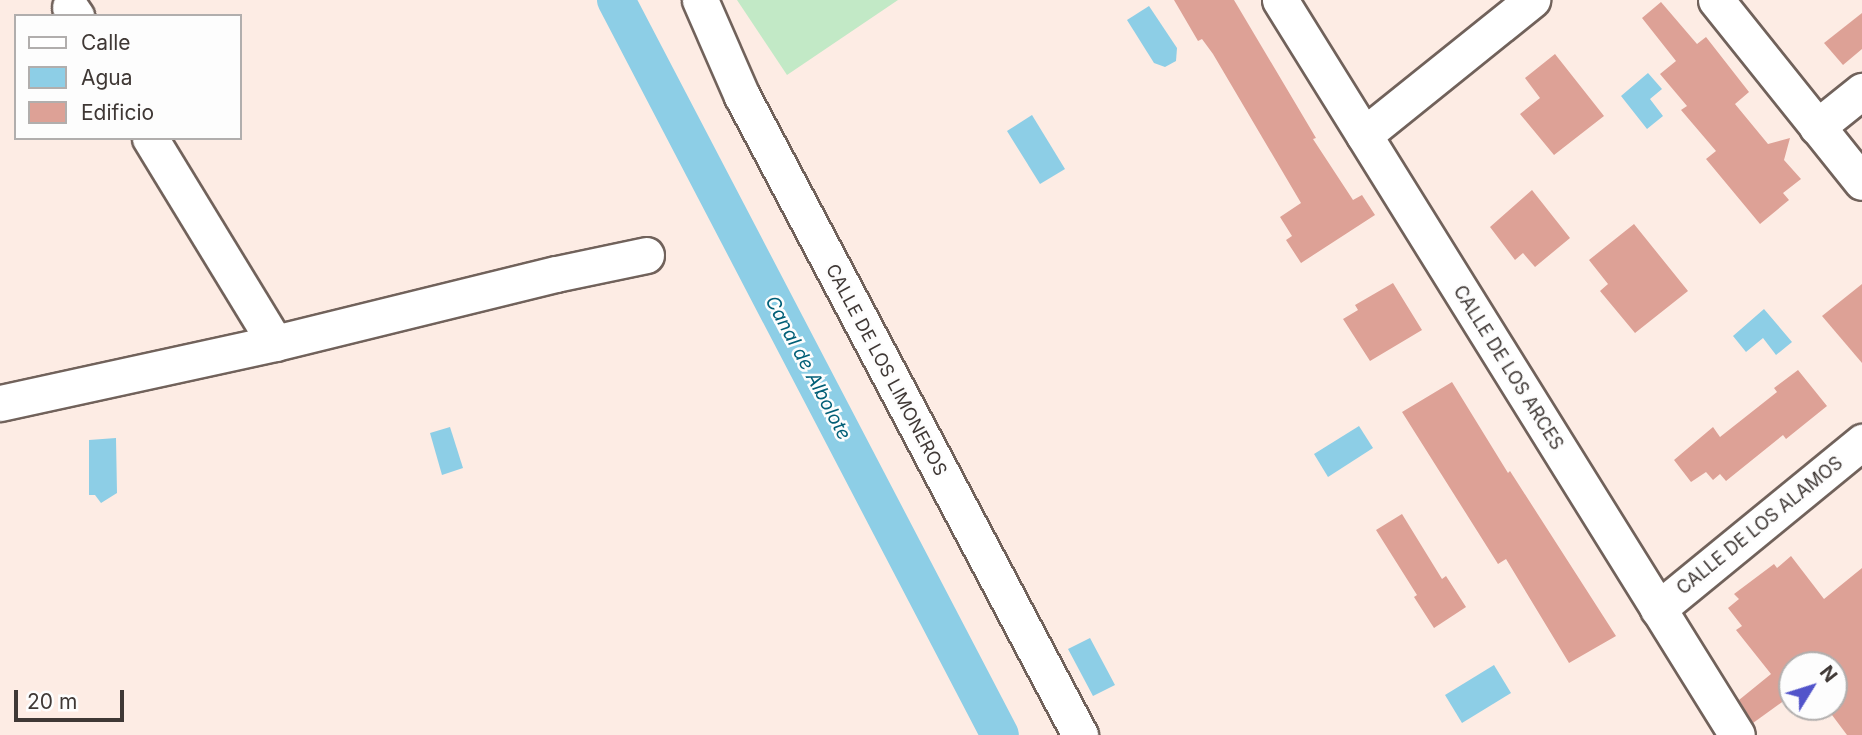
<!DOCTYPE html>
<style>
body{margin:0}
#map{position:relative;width:1862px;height:735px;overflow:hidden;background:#fdece4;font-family:Inter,sans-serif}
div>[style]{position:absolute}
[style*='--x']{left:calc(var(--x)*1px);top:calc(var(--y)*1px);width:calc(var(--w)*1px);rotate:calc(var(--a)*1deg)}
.green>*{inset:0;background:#c2e9c6}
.water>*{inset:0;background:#8dcee6}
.canal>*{height:38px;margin:-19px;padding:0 19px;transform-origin:19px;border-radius:19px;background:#8dcee6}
.building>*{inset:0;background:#dda196}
.roads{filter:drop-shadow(2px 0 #71625b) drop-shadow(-2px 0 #71625b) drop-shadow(0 2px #71625b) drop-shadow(0 -2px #71625b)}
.street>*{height:35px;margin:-17.5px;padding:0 17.5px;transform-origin:17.5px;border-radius:17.5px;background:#fff}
span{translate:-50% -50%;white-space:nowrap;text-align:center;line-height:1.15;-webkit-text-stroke:5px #fdfdfd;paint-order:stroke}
.street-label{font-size:18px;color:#3f3835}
.water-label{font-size:19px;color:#005e76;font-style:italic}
.legend{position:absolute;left:14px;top:14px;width:228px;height:126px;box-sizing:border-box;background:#fdfdfd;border:2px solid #b1aead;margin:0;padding:9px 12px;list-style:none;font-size:21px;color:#3f3835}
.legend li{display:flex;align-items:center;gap:14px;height:35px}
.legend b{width:35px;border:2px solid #b1aead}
.north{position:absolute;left:1778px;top:651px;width:70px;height:70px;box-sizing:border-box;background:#fdfdfd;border:2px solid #b1aead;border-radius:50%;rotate:52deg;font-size:19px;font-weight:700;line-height:28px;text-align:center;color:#3f3835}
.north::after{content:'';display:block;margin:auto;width:24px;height:32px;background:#5254ca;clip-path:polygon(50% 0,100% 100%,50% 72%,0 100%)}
.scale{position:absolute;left:14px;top:690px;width:110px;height:32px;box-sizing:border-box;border:4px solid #3f3835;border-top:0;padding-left:9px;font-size:21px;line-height:24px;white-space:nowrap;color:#3f3835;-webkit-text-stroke:5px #fdfdfd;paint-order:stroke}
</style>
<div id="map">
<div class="green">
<i style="clip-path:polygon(737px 0,898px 0,787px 75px)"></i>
</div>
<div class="water">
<i style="clip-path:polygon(1149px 6px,1177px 48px,1176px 61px,1165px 67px,1154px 63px,1127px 20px)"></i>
<i style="clip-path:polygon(1648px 73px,1662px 89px,1650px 99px,1663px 116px,1647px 129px,1621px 96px)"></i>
<i style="clip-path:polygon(1032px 115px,1065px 169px,1040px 184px,1007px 131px)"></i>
<i style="clip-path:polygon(1764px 309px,1792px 342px,1776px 355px,1763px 338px,1746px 352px,1733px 336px)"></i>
<i style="clip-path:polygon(1359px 426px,1373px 448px,1328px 477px,1314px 454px)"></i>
<i style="clip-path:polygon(450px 427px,463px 468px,442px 475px,430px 433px)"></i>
<i style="clip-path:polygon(116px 438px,117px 493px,101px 503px,95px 495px,89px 495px,89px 440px)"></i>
<i style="clip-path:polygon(1090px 638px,1115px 685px,1093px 696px,1068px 649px)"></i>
<i style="clip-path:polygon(1494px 665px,1511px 693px,1462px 723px,1445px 695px)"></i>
</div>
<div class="canal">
<i style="--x:616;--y:0;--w:829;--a:62.42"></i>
</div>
<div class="building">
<i style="clip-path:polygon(1174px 0,1234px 0,1316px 138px,1313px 139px,1353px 200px,1362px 195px,1375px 215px,1301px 263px,1286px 240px,1292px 236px,1280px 217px,1301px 203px,1213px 54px,1202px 39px,1198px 41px)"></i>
<i style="clip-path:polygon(1661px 2px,1697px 44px,1706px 37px,1749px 92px,1735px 104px,1768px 144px,1790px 138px,1784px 160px,1801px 179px,1783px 193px,1789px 200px,1760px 224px,1706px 159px,1716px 151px,1681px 110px,1687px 106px,1660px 74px,1676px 61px,1642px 18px)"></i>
<i style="clip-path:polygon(1862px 13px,1862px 49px,1843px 65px,1824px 43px)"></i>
<i style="clip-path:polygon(1555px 54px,1604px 116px,1554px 155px,1520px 114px,1540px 98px,1525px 78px)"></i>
<i style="clip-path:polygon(1532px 190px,1570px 238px,1535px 267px,1523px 253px,1515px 260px,1490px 227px)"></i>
<i style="clip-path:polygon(1634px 224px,1688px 291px,1635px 333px,1600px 291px,1608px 284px,1589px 260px)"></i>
<i style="clip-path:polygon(1393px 283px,1422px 330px,1370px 361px,1343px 319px,1358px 310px,1355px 305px)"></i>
<i style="clip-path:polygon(1862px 284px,1862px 363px,1822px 316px)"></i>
<i style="clip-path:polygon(1798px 370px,1827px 406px,1786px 439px,1783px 435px,1726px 481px,1720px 474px,1713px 480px,1706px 472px,1691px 482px,1674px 460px,1713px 427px,1720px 437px,1777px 392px,1774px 388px)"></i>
<i style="clip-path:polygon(1452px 382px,1508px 473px,1510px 471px,1616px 636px,1569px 663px,1506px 559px,1498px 564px,1402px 412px)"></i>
<i style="clip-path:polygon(1402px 514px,1442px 579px,1446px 576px,1466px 607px,1434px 628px,1414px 597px,1417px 595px,1376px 530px)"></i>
<i style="clip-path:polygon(1791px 556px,1824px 599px,1862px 568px,1862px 735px,1847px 735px,1826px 707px,1834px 707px,1834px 665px,1792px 665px,1792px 695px,1753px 723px,1739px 700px,1771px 674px,1736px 630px,1742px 626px,1728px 608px,1739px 599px,1734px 594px,1774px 564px,1777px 568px)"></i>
</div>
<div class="roads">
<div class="street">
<i style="--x:700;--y:0;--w:105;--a:66.4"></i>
<i style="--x:742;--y:96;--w:723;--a:62.12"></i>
<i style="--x:1280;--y:0;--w:865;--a:58.13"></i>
<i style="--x:1716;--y:0;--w:233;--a:51.3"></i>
<i style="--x:70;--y:7;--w:11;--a:56"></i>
<i style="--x:1817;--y:127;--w:58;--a:-38.7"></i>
<i style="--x:1364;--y:135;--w:216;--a:-38.8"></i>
<i style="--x:150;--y:138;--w:240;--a:58.6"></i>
<i style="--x:0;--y:403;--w:281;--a:-12.3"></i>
<i style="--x:275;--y:343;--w:289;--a:-13.8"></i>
<i style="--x:556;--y:274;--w:92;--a:-11.9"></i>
<i style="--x:1658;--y:609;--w:264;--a:-39.3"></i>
</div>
</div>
<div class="street-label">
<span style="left:1508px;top:368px;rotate:58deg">CALLE DE LOS ARCES</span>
<span style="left:886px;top:370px;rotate:62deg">CALLE DE LOS LIMONEROS</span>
<span style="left:1760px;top:526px;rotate:-39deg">CALLE DE LOS ALAMOS</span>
</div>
<div class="water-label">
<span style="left:808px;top:368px;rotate:62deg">Canal de Albolote</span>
</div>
<ul class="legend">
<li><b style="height:9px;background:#fff"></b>Calle</li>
<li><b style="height:19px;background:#8dcee6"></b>Agua</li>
<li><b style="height:19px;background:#dda196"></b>Edificio</li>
</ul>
<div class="north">N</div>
<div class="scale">20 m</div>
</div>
